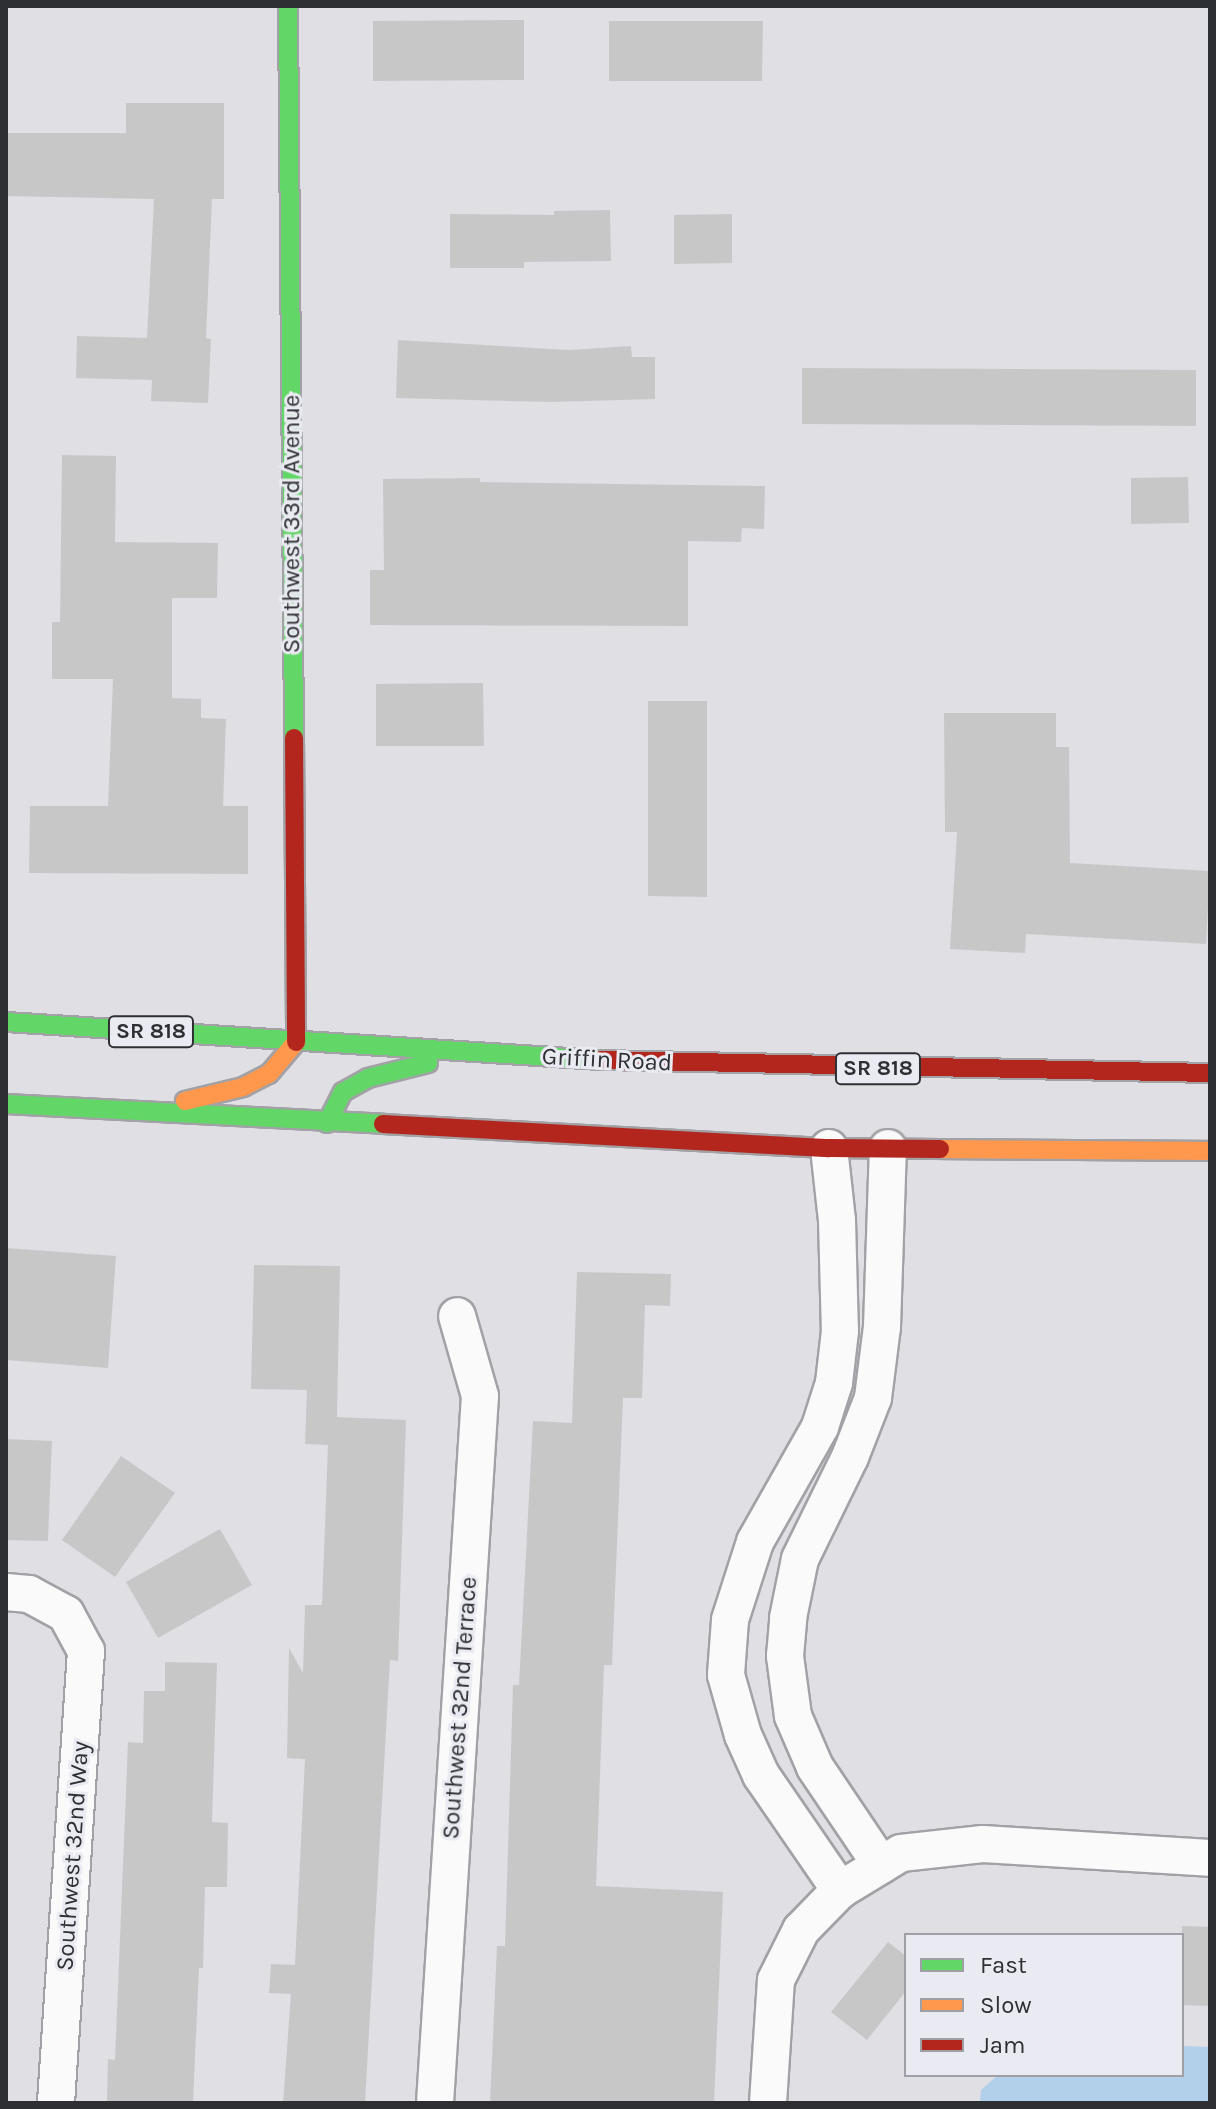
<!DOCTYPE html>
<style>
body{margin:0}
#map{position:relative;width:1216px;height:2109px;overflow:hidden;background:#dfdfe4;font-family:Karla,sans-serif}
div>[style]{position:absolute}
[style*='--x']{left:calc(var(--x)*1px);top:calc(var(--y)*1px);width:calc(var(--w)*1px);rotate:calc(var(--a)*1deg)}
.water>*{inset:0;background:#b2d0ea}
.building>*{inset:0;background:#c8c7c8}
.roads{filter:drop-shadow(2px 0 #a2a2a6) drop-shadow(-2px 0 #a2a2a6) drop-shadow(0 2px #a2a2a6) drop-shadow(0 -2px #a2a2a6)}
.street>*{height:36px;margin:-18px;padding:0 18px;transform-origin:18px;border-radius:18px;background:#fafafb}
.fast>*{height:18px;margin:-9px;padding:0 9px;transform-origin:9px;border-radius:9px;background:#63d668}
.slow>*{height:18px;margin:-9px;padding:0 9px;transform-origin:9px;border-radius:9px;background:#ff974d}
.jam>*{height:18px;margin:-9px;padding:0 9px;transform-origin:9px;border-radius:9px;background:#b3261e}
span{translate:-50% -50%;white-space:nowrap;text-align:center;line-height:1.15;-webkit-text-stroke:6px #eaeaf3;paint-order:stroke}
.shield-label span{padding:2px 6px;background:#eaeaf3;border:2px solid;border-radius:6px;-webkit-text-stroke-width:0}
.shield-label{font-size:22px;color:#2e2f32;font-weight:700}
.street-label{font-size:24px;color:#2e2f32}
.frame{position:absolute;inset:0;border:8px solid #2e2f32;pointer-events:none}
.legend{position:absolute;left:904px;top:1933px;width:280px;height:144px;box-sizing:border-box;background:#eaeaf3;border:2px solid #9f9fa6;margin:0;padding:10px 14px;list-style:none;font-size:24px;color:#2e2f32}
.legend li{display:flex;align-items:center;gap:16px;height:40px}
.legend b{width:40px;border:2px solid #9f9fa6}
</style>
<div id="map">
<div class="water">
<i style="clip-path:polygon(1182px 2046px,1210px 2047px,1210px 2103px,980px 2103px,981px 2090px,998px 2075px,1182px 2075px)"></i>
</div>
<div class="building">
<i style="clip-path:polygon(524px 20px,524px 80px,373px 81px,373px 21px)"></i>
<i style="clip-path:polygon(609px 21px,763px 21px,762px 81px,609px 81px)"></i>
<i style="clip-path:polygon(126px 103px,224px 103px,224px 199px,212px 199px,206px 338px,211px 339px,208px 403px,151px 401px,152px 380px,76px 378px,77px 336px,147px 338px,154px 199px,6px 196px,6px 133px,126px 133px)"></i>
<i style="clip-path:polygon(610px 210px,611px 261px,524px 262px,524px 268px,450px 268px,450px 214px,554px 215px,554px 211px)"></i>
<i style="clip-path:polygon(732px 214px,732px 263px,674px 264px,674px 215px)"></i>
<i style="clip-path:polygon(398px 340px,569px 350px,631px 346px,632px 357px,655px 357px,655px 399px,550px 402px,396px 398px)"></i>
<i style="clip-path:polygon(802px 368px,1196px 370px,1196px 426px,802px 424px)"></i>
<i style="clip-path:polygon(62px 455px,116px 456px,115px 542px,218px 543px,217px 598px,172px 598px,172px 698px,201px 699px,201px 718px,226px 719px,223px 806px,248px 806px,248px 874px,29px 873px,30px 806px,108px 806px,113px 679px,52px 679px,52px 622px,60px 622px)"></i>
<i style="clip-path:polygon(1188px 477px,1189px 523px,1131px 524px,1131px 478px)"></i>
<i style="clip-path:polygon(480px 478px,480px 482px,765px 486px,764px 529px,742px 528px,741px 542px,688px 541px,688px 626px,370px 625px,370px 570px,384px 570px,383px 479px)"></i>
<i style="clip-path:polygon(483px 683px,484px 746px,376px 746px,376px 684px)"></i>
<i style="clip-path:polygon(648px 701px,707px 701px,707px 897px,648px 896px)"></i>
<i style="clip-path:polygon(944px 713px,1056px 713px,1056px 747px,1069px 747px,1070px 863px,1210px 871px,1206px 944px,1026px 934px,1025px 953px,950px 949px,957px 832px,945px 832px)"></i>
<i style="clip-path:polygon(6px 1248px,116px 1256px,108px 1368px,6px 1360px)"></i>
<i style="clip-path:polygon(254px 1265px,340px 1266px,337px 1417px,406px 1420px,398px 1661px,390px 1660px,365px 2103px,283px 2103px,291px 1994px,269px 1993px,271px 1964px,295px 1965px,305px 1759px,287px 1758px,289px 1648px,303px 1673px,305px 1605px,322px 1605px,328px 1445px,305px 1444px,307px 1390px,251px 1389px)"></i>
<i style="clip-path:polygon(577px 1272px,671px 1274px,670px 1306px,645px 1305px,642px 1398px,623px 1398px,612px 1665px,604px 1665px,596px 1886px,723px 1892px,714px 2103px,490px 2103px,497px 1946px,505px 1946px,513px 1685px,519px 1685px,533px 1421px,572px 1423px)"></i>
<i style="clip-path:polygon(6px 1439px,52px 1441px,48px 1541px,6px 1540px)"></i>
<i style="clip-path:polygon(121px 1456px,175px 1493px,115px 1577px,62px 1540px)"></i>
<i style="clip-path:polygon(220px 1529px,252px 1585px,158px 1638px,126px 1582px)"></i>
<i style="clip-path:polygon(165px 1662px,217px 1663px,212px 1822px,228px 1823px,227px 1887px,205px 1887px,203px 1968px,199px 1968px,193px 2103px,107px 2103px,108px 2059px,115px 2060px,128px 1742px,143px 1743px,144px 1691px,165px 1691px)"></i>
<i style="clip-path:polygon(1182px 1926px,1210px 1927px,1210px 2006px,1182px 2005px)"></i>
<i style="clip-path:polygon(888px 1942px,906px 1956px,906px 1991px,867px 2040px,831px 2012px)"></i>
</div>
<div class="roads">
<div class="street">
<i style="--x:829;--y:1148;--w:72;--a:83.7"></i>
<i style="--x:837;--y:1220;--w:111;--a:88.5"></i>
<i style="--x:840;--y:1331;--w:52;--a:96.6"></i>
<i style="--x:834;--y:1383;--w:46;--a:107.7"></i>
<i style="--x:820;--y:1427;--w:132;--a:119.5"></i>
<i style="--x:755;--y:1542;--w:82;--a:107.8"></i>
<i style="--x:730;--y:1620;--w:55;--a:94.2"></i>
<i style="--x:726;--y:1675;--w:62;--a:74.2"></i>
<i style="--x:743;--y:1735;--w:44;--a:65.8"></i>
<i style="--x:761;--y:1775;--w:140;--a:55.5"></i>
<i style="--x:6;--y:1592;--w:23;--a:5"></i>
<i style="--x:29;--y:1594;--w:42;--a:28.4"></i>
<i style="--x:66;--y:1614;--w:42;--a:61.6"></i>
<i style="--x:86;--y:1651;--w:453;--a:93.8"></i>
<i style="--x:881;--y:1865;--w:118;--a:-124"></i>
<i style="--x:815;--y:1767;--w:56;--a:-113.3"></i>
<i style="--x:793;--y:1716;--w:61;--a:-97.6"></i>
<i style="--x:785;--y:1656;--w:38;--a:-85"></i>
<i style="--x:788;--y:1618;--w:60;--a:-78.5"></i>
<i style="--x:800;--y:1559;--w:114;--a:-63.9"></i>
<i style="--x:850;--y:1457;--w:63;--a:-68.7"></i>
<i style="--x:873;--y:1398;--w:72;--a:-82.8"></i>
<i style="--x:882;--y:1327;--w:179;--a:-88.1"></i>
<i style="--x:435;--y:2103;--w:708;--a:-86.36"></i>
<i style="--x:480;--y:1396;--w:83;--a:-106"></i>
<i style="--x:768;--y:2103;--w:123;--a:-86.3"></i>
<i style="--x:776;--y:1980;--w:56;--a:-63.4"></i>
<i style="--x:801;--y:1930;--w:56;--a:-45.7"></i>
<i style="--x:840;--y:1890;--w:71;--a:-31.2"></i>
<i style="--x:901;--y:1853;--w:82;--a:-6.3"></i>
<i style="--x:983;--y:1844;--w:227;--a:3.5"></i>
</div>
<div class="fast">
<i style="--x:288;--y:6;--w:732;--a:89.53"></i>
<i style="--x:6;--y:1022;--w:595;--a:3.66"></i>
<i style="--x:6;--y:1104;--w:378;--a:3"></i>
<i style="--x:327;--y:1123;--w:35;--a:-63"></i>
<i style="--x:343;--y:1092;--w:29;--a:-29"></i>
<i style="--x:368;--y:1078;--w:62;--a:-14"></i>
</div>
<div class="slow">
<i style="--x:185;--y:1101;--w:60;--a:-13.6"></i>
<i style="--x:243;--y:1087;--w:29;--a:-27"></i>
<i style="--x:269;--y:1074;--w:42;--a:-49.8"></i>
<i style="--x:940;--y:1149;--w:270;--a:0.4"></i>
</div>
<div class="jam">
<i style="--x:294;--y:738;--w:304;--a:89.6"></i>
<i style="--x:600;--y:1060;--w:610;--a:1.22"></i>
<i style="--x:383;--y:1124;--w:447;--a:3.1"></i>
<i style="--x:829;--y:1148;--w:111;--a:0.5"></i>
</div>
</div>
<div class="shield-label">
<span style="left:151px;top:1032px">SR 818</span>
<span style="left:878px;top:1069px">SR 818</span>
</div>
<div class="street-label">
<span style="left:292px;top:524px;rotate:-90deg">Southwest 33rd Avenue</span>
<span style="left:607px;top:1060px;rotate:3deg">Griffin Road</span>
<span style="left:460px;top:1708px;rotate:-86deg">Southwest 32nd Terrace</span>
<span style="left:73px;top:1856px;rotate:-86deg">Southwest 32nd Way</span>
</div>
<div class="frame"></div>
<ul class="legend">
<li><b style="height:10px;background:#63d668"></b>Fast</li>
<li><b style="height:10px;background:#ff974d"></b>Slow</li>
<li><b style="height:10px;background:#b3261e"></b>Jam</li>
</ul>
</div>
